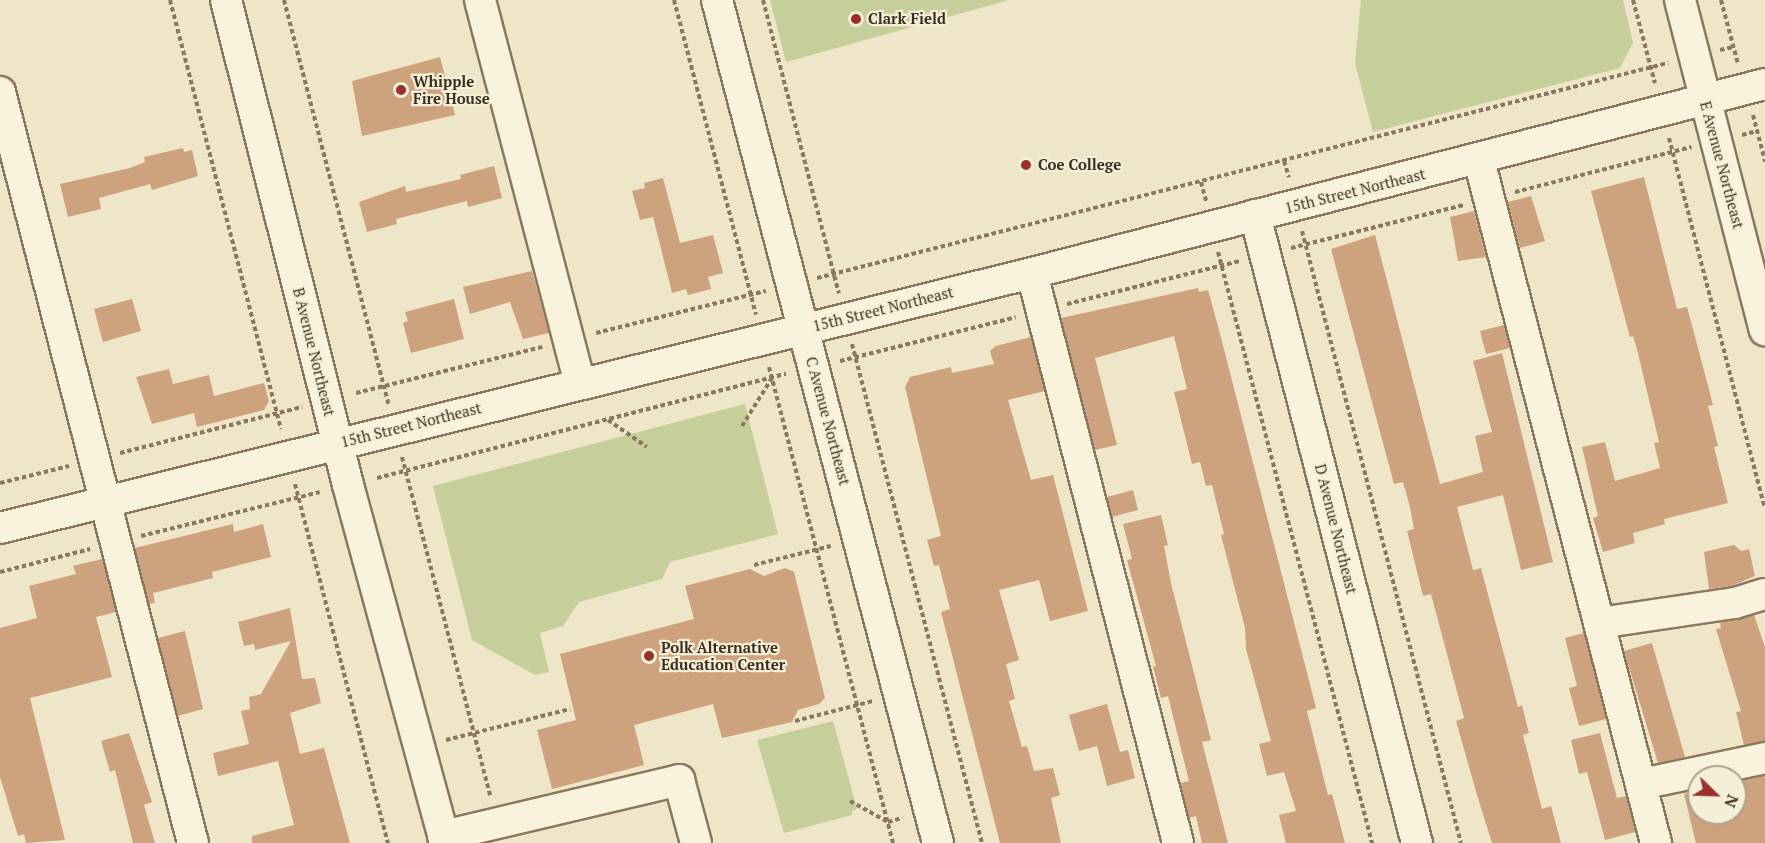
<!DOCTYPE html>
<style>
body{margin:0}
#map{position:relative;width:1765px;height:843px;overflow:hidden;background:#efe5c8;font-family:"PT Serif",serif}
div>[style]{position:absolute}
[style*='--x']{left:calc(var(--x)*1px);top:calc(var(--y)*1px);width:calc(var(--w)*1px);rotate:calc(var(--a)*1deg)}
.green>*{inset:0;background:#c6ce9c}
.building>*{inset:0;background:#cda27e}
.path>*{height:4px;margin-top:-2px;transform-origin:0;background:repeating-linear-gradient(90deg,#8b775d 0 4.5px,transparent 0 7.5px)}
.roads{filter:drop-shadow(2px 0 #8b775d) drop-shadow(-2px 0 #8b775d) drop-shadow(0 2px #8b775d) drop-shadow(0 -2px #8b775d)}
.minor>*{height:30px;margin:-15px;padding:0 15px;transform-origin:15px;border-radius:15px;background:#f9f2dc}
.dots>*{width:16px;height:16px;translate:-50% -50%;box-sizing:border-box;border:3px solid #f6efd8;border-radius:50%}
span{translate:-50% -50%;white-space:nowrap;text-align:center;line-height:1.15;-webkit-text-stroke:4.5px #f6efd8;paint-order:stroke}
.poi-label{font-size:15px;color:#3c2f20;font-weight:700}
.left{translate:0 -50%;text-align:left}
.street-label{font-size:15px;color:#3c2f20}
.north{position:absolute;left:1687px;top:765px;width:60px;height:60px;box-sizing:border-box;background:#f6efd8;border:2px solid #aca28e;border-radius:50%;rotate:113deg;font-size:16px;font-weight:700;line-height:24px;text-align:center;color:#3c2f20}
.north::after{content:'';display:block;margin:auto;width:21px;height:27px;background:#9b302c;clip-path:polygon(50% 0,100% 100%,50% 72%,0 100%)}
</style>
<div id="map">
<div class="green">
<i style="clip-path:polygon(770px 0,1009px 0,786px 62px)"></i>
<i style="clip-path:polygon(1361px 0,1623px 0,1633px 43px,1620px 68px,1373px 132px,1355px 63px)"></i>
<i style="clip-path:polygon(745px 404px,778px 534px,670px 562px,662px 579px,579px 602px,563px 626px,540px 633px,549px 672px,535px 675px,472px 640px,433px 486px)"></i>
<i style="clip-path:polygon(833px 721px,857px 809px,852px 811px,852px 815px,784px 833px,757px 740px)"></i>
</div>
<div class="building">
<i style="clip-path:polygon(440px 57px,455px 115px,362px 136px,352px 81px)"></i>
<i style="clip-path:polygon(183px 148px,184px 152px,192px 150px,198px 176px,152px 190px,150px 184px,99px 198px,101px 209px,68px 217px,60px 184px,130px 168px,145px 162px,144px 157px)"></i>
<i style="clip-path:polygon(494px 166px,502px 198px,468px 207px,467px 201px,396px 219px,397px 224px,367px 232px,359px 202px,405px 186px,406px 192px,461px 179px,460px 175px)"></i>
<i style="clip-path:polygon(1644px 177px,1677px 309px,1687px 307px,1706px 378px,1713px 405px,1708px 406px,1718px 446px,1714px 447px,1728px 503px,1664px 519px,1665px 524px,1633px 533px,1635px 543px,1603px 552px,1593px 518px,1598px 516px,1582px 447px,1605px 442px,1615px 481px,1660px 468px,1654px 443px,1659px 442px,1637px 349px,1633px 336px,1630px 337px,1591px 191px)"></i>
<i style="clip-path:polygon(663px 178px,680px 243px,713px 235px,723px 273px,708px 277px,711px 289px,688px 295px,686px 289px,672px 293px,653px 217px,640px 220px,632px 191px,645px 188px,644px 183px)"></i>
<i style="clip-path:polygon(1531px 196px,1545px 241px,1520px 248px,1508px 202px)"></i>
<i style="clip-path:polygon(1474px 211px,1486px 257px,1458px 261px,1450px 217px)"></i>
<i style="clip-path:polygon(1375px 235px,1440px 484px,1483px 472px,1475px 436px,1492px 432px,1473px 361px,1502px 353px,1553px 562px,1521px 570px,1503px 495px,1457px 507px,1473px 570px,1481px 568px,1518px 707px,1522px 705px,1529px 733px,1523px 735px,1542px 809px,1551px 806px,1561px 843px,1492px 843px,1477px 795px,1456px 721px,1464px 718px,1431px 594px,1423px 596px,1407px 531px,1414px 529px,1410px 507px,1403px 482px,1394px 484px,1331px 249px)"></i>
<i style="clip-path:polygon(532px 271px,549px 333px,523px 339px,510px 302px,470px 314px,463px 287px)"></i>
<i style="clip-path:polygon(1198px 288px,1199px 292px,1208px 290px,1219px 330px,1316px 708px,1307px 711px,1328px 795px,1332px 794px,1345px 843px,1286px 843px,1279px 815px,1296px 811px,1284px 772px,1267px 776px,1259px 744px,1271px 741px,1246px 649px,1245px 628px,1221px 535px,1224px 534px,1212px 485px,1206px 486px,1200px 462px,1192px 464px,1174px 392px,1187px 389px,1174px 336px,1095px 358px,1117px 445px,1095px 450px,1061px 318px)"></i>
<i style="clip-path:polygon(132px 299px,141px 331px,103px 342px,94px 309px)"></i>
<i style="clip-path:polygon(454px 299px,464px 339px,411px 353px,403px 323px,408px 321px,405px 312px)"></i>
<i style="clip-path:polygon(1504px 325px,1510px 348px,1486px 354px,1480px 331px)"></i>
<i style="clip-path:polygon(1031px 337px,1045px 391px,1008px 400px,1031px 480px,1053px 475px,1088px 611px,1050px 621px,1039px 580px,999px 590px,1019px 660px,1006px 664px,1015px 699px,1009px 701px,1022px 747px,1027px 746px,1034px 771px,1053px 768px,1060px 795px,1051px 798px,1061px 843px,1000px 843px,941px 612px,950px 609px,939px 565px,934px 566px,927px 540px,941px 536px,905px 387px,910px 377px,951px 367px,952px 373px,994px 364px,990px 351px,996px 346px)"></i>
<i style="clip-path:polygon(169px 369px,173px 384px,209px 375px,214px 396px,264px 383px,269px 401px,264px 410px,197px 427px,194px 413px,152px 424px,136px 377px)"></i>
<i style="clip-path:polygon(1133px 490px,1138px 510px,1112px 517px,1107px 497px)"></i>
<i style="clip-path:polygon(1161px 515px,1168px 545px,1164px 546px,1171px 583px,1211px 740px,1202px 742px,1228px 843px,1202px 843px,1196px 816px,1189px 818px,1181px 783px,1189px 781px,1168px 696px,1161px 698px,1153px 667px,1156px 666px,1127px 560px,1132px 559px,1123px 524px)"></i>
<i style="clip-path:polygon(233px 524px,234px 532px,263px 524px,271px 557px,212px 572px,213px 578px,153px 593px,155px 603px,149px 604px,135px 548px)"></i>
<i style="clip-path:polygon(1734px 545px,1741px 551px,1749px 549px,1755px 576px,1731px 586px,1709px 589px,1704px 552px)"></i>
<i style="clip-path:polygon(102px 559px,116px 612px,96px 617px,112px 677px,30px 698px,65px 840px,26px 843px,24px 834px,18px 836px,0 777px,0 628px,37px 618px,29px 586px,76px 574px,73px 566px)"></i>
<i style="clip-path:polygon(785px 568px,794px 572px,825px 698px,819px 704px,798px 710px,792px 722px,722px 738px,713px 704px,634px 725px,644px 765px,552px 789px,537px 730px,576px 720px,560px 654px,694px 619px,685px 586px,750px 569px,764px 576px)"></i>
<i style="clip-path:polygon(290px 608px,302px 679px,315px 678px,321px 703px,290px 713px,300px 754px,324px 748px,350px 843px,252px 843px,252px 836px,294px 825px,278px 761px,218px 776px,213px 753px,249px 744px,241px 711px,250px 709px,249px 697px,261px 694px,291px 641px,255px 650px,254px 644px,244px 646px,238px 622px)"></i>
<i style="clip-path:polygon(1754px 615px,1765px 647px,1765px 741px,1744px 745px,1736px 712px,1741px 711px,1716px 629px,1721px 628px,1720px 623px)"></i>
<i style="clip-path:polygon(185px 631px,203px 709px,178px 716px,158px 638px)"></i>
<i style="clip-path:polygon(1584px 633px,1606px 719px,1579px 726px,1569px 688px,1577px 686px,1565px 638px)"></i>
<i style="clip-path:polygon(1652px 643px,1685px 757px,1658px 763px,1624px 651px)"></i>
<i style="clip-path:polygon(1107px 704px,1120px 752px,1128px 750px,1135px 778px,1107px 786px,1097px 746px,1079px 751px,1069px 715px)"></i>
<i style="clip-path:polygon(129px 733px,152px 802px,144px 805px,155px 843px,133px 843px,115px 770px,110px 772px,101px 741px)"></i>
<i style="clip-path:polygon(1600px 733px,1617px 798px,1626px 796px,1635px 832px,1605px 840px,1587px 772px,1579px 774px,1571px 740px)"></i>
<i style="clip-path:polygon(1765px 776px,1765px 843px,1696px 843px,1684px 794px,1699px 790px,1699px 813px,1735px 813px,1735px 782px)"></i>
</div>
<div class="path">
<i style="--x:170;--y:0;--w:443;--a:75.5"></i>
<i style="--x:284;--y:0;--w:418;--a:75.5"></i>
<i style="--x:674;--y:0;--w:325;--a:75.4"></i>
<i style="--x:763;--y:0;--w:303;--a:75.5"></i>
<i style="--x:1633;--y:0;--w:86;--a:75.2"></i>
<i style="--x:1721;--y:0;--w:66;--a:75.1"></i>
<i style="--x:1720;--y:50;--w:13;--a:-13"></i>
<i style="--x:1753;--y:115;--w:48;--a:75.4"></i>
<i style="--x:1742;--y:135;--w:16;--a:-15"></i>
<i style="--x:1669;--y:138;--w:382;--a:75.5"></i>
<i style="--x:1284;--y:161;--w:17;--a:73"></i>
<i style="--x:1201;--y:182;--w:20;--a:75"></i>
<i style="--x:1515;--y:192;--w:182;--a:-14.3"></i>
<i style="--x:1302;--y:231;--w:632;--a:75.44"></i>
<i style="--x:1291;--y:248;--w:178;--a:-14"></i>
<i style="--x:1218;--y:252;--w:611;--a:75.39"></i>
<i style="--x:817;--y:278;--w:878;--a:-14.18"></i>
<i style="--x:1067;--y:304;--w:178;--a:-14"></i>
<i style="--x:596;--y:333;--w:175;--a:-13.9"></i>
<i style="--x:852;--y:344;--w:516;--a:75.4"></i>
<i style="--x:840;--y:361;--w:181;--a:-14"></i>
<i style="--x:769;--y:367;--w:492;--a:75.4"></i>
<i style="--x:356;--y:393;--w:192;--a:-13.9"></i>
<i style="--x:608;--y:420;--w:47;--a:34.7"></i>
<i style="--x:742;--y:426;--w:57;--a:-58"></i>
<i style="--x:120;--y:453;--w:188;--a:-14.2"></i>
<i style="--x:402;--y:457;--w:350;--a:75.4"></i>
<i style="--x:377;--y:478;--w:422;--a:-14.3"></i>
<i style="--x:0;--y:483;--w:71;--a:-13.8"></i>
<i style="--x:295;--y:484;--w:371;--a:75.5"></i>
<i style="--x:141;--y:536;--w:184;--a:-13.8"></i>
<i style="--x:754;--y:565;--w:79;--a:-13.9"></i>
<i style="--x:0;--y:572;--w:93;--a:-14.3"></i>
<i style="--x:795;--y:721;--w:81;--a:-14.4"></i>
<i style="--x:446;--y:740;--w:128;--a:-14"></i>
<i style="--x:850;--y:801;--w:43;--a:28.9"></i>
<i style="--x:888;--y:822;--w:15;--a:-16"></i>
</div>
<div class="roads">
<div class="minor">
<i style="--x:226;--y:0;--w:500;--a:75.88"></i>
<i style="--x:348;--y:485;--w:371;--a:74.8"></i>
<i style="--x:480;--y:0;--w:396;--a:75.4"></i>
<i style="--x:717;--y:0;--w:871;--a:75.31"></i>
<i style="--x:1680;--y:0;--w:341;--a:75.6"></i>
<i style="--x:0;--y:92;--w:775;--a:75.59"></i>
<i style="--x:1479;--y:160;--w:706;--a:75.47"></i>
<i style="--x:1255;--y:215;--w:649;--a:75.54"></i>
<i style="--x:1032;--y:273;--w:588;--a:75.63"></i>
<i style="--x:0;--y:528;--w:1063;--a:-13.88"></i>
<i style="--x:1032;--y:273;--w:757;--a:-14.46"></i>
<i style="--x:1599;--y:623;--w:137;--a:-8.4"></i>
<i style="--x:1735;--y:603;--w:31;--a:-17"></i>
<i style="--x:1641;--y:784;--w:127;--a:-11.8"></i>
<i style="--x:443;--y:836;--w:243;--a:-13.3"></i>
<i style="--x:679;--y:780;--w:65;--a:74.9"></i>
</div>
</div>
<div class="dots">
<i style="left:856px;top:19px;background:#9b302c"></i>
<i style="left:401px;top:90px;background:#9b302c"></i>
<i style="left:1026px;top:165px;background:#9b302c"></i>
<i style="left:649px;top:656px;background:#9b302c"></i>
</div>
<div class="poi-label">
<span class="left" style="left:868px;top:19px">Clark Field</span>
<span class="left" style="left:413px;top:90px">Whipple<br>Fire House</span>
<span class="left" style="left:1038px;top:165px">Coe College</span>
<span class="left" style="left:661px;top:656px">Polk Alternative<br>Education Center</span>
</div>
<div class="street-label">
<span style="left:1722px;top:165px;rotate:75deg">E Avenue Northeast</span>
<span style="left:1355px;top:191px;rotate:-14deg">15th Street Northeast</span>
<span style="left:883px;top:309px;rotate:-14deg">15th Street Northeast</span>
<span style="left:314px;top:352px;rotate:76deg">B Avenue Northeast</span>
<span style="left:828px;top:421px;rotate:75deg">C Avenue Northeast</span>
<span style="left:411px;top:425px;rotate:-14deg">15th Street Northeast</span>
<span style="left:1336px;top:529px;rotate:76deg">D Avenue Northeast</span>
</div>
<div class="north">N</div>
</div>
